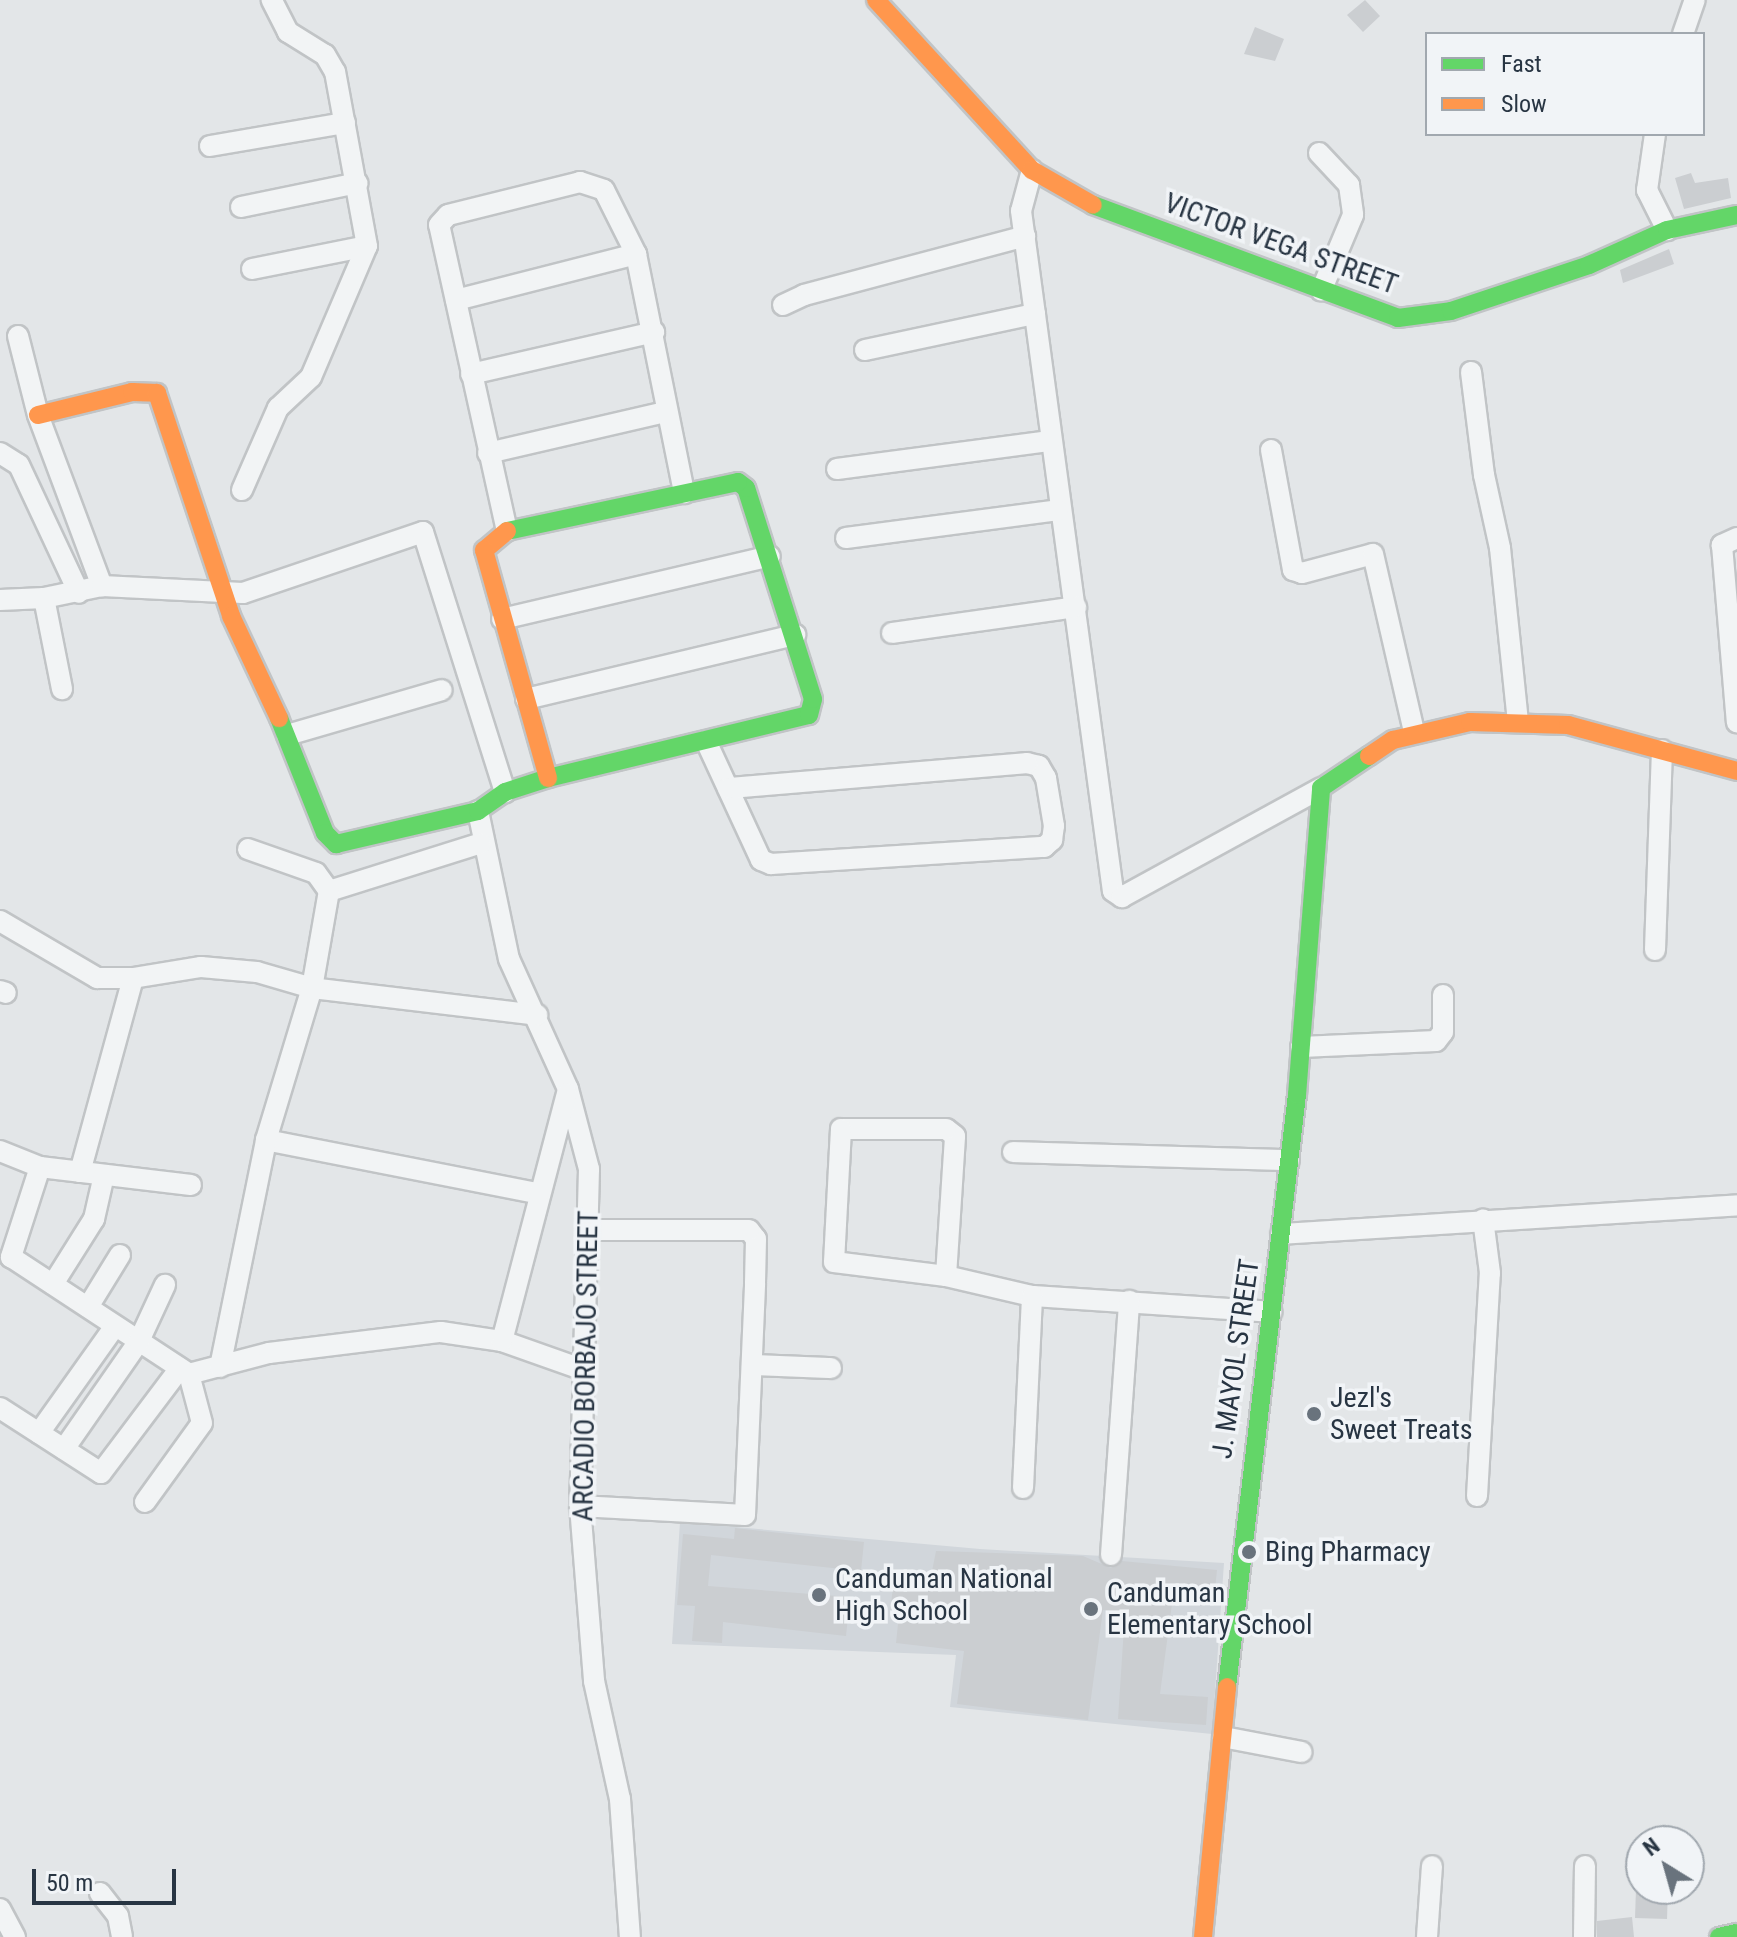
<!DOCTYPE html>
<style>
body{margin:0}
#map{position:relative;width:1737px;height:1937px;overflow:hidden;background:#e3e6e8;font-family:"Roboto Condensed",sans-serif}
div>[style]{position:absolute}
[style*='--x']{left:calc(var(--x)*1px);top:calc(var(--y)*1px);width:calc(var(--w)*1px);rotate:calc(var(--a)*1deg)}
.built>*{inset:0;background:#d1d6db}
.building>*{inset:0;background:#cbced1}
.roads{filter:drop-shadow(2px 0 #c1c4c6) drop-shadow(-2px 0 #c1c4c6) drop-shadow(0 2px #c1c4c6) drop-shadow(0 -2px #c1c4c6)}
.street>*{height:20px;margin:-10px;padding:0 10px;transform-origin:10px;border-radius:10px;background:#f2f4f5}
.fast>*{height:18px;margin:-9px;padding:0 9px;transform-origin:9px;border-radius:9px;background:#63d668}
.slow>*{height:18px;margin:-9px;padding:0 9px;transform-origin:9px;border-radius:9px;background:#ff974d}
.dots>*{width:22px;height:22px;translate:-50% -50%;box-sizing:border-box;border:4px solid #f1f4f7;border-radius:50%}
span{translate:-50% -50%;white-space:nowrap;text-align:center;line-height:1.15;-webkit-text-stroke:7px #f1f4f7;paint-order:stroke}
.street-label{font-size:28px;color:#283543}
.poi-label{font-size:28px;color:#283543}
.left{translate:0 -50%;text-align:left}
.legend{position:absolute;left:1425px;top:32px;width:280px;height:104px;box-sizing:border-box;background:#f1f4f7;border:2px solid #a1a8af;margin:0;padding:10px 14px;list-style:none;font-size:24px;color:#283543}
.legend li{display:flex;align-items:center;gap:16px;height:40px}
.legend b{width:40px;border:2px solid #a1a8af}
.north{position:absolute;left:1625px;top:1825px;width:80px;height:80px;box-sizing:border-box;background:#f1f4f7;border:2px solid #a1a8af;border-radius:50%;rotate:323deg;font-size:22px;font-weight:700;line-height:32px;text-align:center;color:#283543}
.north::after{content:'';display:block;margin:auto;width:28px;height:36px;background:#69737d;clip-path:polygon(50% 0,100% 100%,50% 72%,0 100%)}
.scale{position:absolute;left:32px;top:1869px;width:144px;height:36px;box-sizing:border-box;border:4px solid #283543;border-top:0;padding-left:10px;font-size:24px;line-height:28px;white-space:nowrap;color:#283543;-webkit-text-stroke:6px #f1f4f7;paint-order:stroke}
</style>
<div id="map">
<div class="built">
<i style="clip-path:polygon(680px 1522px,980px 1549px,1224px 1563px,1212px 1734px,950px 1707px,956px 1655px,672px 1644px)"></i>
</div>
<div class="building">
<i style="clip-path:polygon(1365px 0,1380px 16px,1363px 32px,1347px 15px)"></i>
<i style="clip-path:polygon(1255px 27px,1284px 39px,1275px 61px,1244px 54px)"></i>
<i style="clip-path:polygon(1691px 173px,1695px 183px,1728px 178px,1731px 198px,1684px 209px,1675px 178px)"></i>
<i style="clip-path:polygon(1669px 249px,1674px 264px,1623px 283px,1620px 270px)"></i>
<i style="clip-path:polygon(735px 1528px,864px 1542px,861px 1571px,711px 1555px,708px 1586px,850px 1597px,846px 1636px,723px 1622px,722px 1643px,692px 1641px,695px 1606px,677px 1605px,683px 1534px,734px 1539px)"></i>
<i style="clip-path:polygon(936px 1551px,1083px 1556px,1111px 1568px,1122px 1561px,1217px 1570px,1214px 1600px,1173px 1596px,1160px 1694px,1208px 1697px,1206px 1725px,1118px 1719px,1125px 1612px,1103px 1610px,1088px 1720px,957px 1704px,964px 1651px,896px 1643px,900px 1605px,891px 1605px,894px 1578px,930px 1581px)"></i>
<i style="clip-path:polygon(1636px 1889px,1668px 1889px,1667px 1919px,1635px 1918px)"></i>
<i style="clip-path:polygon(1632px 1917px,1634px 1937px,1597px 1937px,1597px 1921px)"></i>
</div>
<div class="roads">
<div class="street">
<i style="--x:1683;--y:34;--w:36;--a:-71"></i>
<i style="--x:1655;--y:134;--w:57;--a:98.1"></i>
<i style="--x:1647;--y:190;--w:45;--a:63.4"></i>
<i style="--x:210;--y:146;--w:137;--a:-9.7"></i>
<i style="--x:1319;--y:153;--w:44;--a:46.8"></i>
<i style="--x:1349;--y:185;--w:30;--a:82"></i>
<i style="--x:1353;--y:215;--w:82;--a:112.8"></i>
<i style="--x:1032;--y:170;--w:42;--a:105"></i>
<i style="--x:1021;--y:211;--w:686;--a:82.3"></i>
<i style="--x:1113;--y:891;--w:11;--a:34"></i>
<i style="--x:1122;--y:897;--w:227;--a:-28.7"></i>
<i style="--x:241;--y:207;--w:119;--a:-11.6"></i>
<i style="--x:252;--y:269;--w:117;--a:-11.3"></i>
<i style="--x:456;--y:300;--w:186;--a:-14.3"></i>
<i style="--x:783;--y:305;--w:23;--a:-25"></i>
<i style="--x:804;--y:295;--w:229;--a:-14.9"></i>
<i style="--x:18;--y:336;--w:81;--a:75.8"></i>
<i style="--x:38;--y:415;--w:183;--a:69.5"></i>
<i style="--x:865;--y:350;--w:174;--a:-12"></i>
<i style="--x:1471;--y:372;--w:104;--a:82.8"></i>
<i style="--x:1484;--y:475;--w:75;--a:77.6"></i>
<i style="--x:1500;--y:548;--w:175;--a:84.1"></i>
<i style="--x:471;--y:374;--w:188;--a:-12.9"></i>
<i style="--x:1271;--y:450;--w:122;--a:79.6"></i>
<i style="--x:1293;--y:570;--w:9;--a:18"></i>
<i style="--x:1302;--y:573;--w:73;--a:-15"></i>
<i style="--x:1373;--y:554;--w:183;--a:77"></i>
<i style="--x:0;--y:453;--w:22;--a:32"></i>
<i style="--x:19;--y:465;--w:141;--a:64.9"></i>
<i style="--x:488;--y:453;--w:183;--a:-13"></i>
<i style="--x:837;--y:469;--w:215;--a:-7.5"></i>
<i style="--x:242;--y:490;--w:90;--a:-66.3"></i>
<i style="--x:278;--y:408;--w:45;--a:-43.2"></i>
<i style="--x:311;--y:377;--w:142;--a:-66.9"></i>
<i style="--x:367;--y:246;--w:177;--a:-100.4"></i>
<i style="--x:335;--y:72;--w:20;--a:-120"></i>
<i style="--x:325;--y:55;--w:44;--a:-148.1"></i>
<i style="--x:288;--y:32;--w:36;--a:-117"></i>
<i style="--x:507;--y:531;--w:313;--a:-102.5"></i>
<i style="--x:439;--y:225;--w:13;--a:-48"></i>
<i style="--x:448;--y:215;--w:136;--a:-14"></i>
<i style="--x:580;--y:182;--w:25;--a:18"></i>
<i style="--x:604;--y:190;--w:72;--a:63.4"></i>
<i style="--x:636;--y:254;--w:244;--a:78.6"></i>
<i style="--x:846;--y:538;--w:214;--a:-7.5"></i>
<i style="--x:1737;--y:538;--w:17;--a:155"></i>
<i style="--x:1722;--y:545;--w:178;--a:85.2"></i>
<i style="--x:44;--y:598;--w:93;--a:78.8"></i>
<i style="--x:0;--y:600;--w:44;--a:-2.6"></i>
<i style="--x:44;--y:598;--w:59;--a:-11.7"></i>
<i style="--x:102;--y:586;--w:141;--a:2.8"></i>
<i style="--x:243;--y:593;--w:190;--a:-18.7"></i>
<i style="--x:423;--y:532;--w:273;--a:72.5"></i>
<i style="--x:502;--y:619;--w:275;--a:-13.2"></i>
<i style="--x:892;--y:633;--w:186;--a:-8"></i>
<i style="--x:526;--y:699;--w:277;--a:-13.4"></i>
<i style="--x:287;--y:735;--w:161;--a:-16.2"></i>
<i style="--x:706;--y:741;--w:131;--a:65.2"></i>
<i style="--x:761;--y:860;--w:11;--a:22"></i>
<i style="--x:771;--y:864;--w:274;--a:-3.6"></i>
<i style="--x:1044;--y:847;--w:11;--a:-41"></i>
<i style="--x:1052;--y:840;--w:14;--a:-82"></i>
<i style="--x:1054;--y:826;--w:49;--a:-99.5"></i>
<i style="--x:1046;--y:778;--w:14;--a:-120"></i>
<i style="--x:1039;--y:766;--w:12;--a:-166"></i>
<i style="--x:1027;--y:763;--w:300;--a:175.2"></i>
<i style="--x:478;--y:811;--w:151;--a:78.2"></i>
<i style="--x:509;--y:959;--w:143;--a:65.6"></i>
<i style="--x:568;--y:1089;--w:83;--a:75.3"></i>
<i style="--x:589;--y:1169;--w:337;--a:91.5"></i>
<i style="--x:580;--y:1506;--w:176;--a:85.4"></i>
<i style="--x:594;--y:1681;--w:121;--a:77.6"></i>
<i style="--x:620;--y:1799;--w:138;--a:85.9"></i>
<i style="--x:329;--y:891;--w:159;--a:-17.5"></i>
<i style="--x:0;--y:921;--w:113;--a:30.4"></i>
<i style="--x:97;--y:978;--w:36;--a:0"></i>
<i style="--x:133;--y:978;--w:69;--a:-9.2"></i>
<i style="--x:201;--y:967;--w:56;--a:5.1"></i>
<i style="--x:257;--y:972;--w:57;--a:16.2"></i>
<i style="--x:312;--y:988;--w:227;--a:6.8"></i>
<i style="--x:1655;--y:950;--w:200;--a:-88"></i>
<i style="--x:0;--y:991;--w:6;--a:18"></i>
<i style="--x:1301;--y:1047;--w:135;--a:-2.5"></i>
<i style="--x:1436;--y:1041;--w:11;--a:-52"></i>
<i style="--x:1443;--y:1032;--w:37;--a:-90"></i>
<i style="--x:266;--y:1140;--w:279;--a:11.1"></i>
<i style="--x:0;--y:1151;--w:43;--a:21.8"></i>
<i style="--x:40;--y:1167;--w:152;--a:6.8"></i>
<i style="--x:1013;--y:1152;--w:276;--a:1.7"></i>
<i style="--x:40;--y:1167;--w:95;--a:107.9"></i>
<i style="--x:11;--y:1257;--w:213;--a:33.3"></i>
<i style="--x:189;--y:1374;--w:83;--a:-14.7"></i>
<i style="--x:269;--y:1353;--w:173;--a:-7"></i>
<i style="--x:441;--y:1332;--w:62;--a:8.4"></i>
<i style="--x:502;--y:1341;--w:84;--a:19.5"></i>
<i style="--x:80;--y:1172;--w:201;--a:-74.7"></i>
<i style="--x:1281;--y:1234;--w:457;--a:-3.6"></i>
<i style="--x:946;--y:1276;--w:140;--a:-86.3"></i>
<i style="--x:955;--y:1136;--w:11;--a:-142"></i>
<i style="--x:946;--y:1129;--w:105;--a:180"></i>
<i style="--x:841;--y:1129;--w:133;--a:93"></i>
<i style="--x:834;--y:1262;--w:113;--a:7.1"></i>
<i style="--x:946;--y:1276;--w:88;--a:13.1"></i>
<i style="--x:1032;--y:1296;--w:240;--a:3.8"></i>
<i style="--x:53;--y:1284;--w:77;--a:-57.8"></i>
<i style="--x:94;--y:1219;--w:45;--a:-77.2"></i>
<i style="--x:88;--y:1307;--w:61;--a:-58.4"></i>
<i style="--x:502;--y:1341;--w:256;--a:-75.3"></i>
<i style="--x:752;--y:1365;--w:79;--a:2.2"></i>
<i style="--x:220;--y:1367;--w:232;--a:-78.5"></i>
<i style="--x:266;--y:1140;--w:159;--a:-73.2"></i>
<i style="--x:312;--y:988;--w:98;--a:-80.1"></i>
<i style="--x:329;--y:891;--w:22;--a:-126"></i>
<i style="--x:316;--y:873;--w:72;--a:-160.6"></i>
<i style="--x:0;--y:1408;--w:120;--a:32.8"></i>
<i style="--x:101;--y:1473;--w:131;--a:-53"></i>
<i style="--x:39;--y:1433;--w:131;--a:-54.6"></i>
<i style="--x:64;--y:1449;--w:131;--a:-55.2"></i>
<i style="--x:139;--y:1341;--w:62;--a:-65.1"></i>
<i style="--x:1023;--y:1488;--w:192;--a:-87.3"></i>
<i style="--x:1477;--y:1496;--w:223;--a:-86.7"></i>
<i style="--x:1490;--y:1273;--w:54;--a:-97.4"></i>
<i style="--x:145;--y:1502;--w:97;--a:-54.2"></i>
<i style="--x:202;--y:1423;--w:51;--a:-104.9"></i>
<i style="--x:580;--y:1506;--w:165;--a:3.1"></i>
<i style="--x:745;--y:1515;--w:232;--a:-87.5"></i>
<i style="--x:755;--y:1283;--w:44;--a:-88.7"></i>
<i style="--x:756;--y:1239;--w:11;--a:-128"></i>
<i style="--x:749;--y:1230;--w:158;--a:180"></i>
<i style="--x:1111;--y:1555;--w:255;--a:-85.9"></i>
<i style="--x:1223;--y:1737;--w:80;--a:10.8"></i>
<i style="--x:100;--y:1893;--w:29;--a:52"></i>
<i style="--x:118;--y:1916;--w:21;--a:79"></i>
<i style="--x:0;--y:1909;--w:32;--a:62"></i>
<i style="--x:1427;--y:1937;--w:71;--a:-86"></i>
<i style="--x:1584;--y:1937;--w:71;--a:-89.2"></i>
</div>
<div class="fast">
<i style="--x:1093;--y:205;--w:325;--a:20.3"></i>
<i style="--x:1398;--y:318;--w:53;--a:-7.5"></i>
<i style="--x:1451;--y:311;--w:145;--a:-18.4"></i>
<i style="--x:1589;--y:265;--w:85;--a:-24.2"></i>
<i style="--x:1667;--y:230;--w:72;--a:-12.1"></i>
<i style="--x:279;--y:718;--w:124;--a:68.2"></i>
<i style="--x:325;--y:833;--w:16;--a:45"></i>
<i style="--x:336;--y:844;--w:146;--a:-13.1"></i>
<i style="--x:478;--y:811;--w:33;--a:-35"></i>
<i style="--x:505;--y:792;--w:45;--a:-18"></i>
<i style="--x:548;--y:778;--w:268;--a:-13.6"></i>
<i style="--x:809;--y:715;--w:16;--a:-76"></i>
<i style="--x:813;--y:699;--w:221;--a:-107.6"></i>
<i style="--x:746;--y:488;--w:10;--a:-143"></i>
<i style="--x:738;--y:482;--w:236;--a:168"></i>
<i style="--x:1227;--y:1687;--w:596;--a:-83.26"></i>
<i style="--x:1297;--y:1095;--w:308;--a:-85.5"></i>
<i style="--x:1321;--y:788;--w:58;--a:-33.7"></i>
<i style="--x:1719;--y:1937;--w:18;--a:-13"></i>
</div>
<div class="slow">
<i style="--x:876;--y:0;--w:231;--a:47.5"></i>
<i style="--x:1032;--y:170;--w:70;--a:29.8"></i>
<i style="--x:38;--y:415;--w:97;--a:-13.7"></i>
<i style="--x:132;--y:392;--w:25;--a:2"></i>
<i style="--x:157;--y:393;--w:235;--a:71.6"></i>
<i style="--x:231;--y:616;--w:113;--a:64.8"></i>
<i style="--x:507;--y:531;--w:30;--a:140"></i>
<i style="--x:484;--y:550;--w:237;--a:74.3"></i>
<i style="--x:1369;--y:756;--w:29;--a:-34"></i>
<i style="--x:1393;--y:740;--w:79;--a:-13.2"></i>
<i style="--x:1470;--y:722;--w:98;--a:1.8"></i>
<i style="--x:1568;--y:725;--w:175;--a:15.2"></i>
<i style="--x:1203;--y:1937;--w:251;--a:-84.5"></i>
</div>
</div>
<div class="dots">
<i style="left:1314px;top:1414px;background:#69737d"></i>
<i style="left:1249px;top:1552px;background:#69737d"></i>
<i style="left:819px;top:1595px;background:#69737d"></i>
<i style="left:1091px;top:1609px;background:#69737d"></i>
</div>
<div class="street-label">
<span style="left:1281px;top:244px;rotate:20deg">VICTOR VEGA STREET</span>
<span style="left:1236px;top:1359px;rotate:-82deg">J. MAYOL STREET</span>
<span style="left:586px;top:1366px;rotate:-89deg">ARCADIO BORBAJO STREET</span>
</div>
<div class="poi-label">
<span class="left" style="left:1330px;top:1414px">Jezl's<br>Sweet Treats</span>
<span class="left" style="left:1265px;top:1552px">Bing Pharmacy</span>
<span class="left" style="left:835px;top:1595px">Canduman National<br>High School</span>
<span class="left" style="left:1107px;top:1609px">Canduman<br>Elementary School</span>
</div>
<ul class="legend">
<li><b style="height:10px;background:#63d668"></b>Fast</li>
<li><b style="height:10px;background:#ff974d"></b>Slow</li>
</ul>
<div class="north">N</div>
<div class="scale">50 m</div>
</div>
